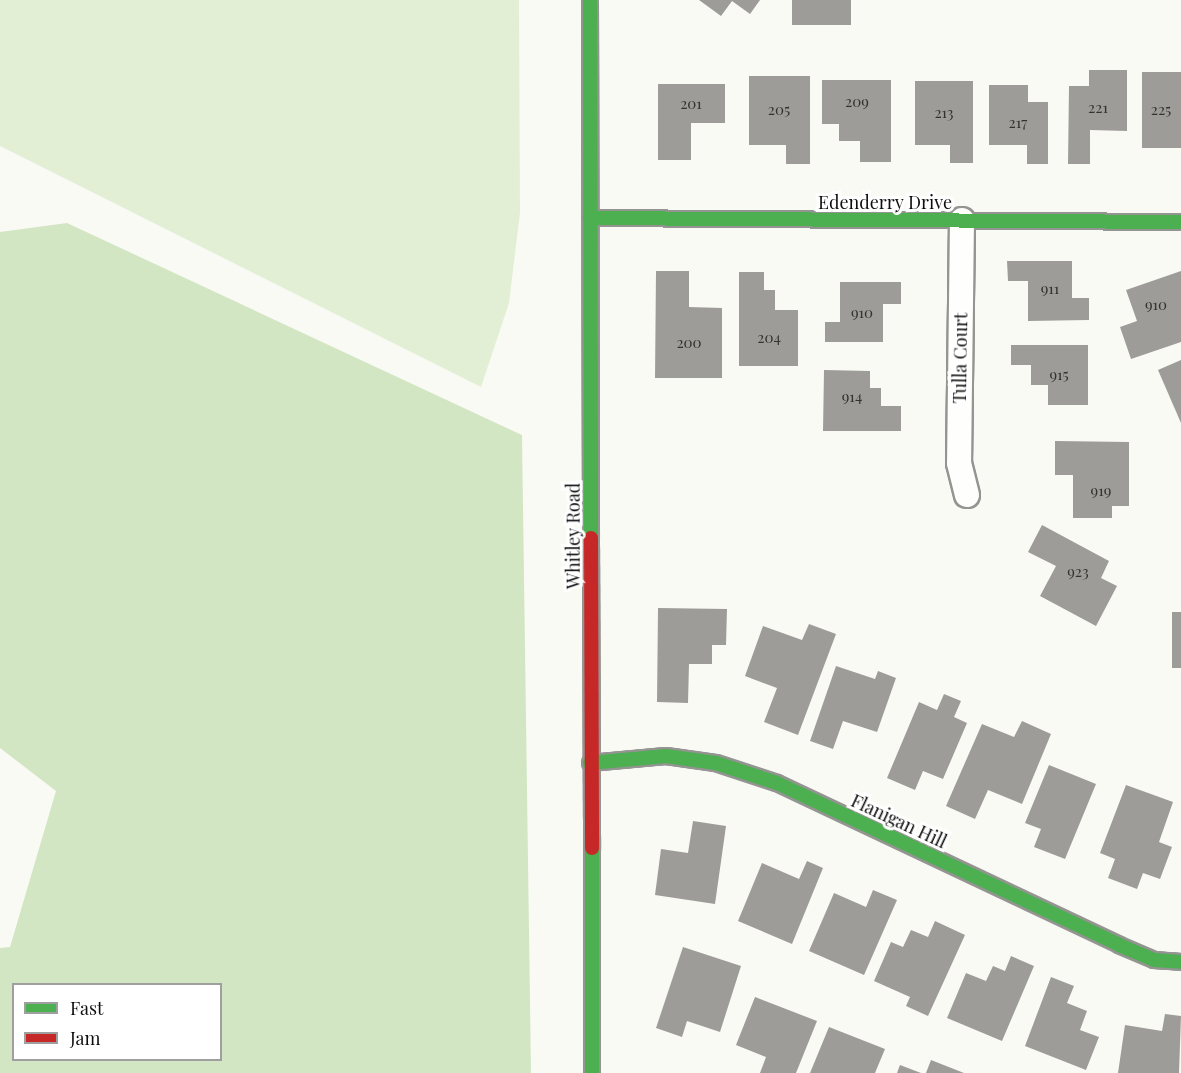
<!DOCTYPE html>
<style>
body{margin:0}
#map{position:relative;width:1181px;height:1073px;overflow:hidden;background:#fafaf4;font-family:"Playfair Display",serif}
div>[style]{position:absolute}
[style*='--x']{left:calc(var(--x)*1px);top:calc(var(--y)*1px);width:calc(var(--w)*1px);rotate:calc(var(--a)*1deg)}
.green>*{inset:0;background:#e2efd5}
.forest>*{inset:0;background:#d2e6c4}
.building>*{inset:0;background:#9e9c99}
.roads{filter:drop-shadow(2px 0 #949492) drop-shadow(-2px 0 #949492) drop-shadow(0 2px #949492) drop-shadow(0 -2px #949492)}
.street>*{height:24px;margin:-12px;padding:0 12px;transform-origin:12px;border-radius:12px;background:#fefefd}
.fast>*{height:14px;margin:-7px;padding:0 7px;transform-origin:7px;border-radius:7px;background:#4caf50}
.jam>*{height:14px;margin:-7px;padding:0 7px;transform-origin:7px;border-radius:7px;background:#c62828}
span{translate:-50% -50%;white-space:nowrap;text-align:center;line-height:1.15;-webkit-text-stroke:6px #fff;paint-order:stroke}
.number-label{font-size:15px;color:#323231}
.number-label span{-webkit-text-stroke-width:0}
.street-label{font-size:18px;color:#0e0e0e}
.legend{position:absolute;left:12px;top:983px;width:210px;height:78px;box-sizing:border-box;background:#fff;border:2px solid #9f9f9f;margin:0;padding:8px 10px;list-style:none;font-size:18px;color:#0e0e0e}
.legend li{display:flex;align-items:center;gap:12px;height:30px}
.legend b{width:30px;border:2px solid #9f9f9f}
</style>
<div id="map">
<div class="green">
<i style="clip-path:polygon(0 0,519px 0,520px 213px,509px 303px,481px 387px,0 146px)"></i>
</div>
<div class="forest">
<i style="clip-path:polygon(evenodd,67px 223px,522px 435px,531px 1073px,0 1073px,0 948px,10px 947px,56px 791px,0 748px,0 232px,67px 223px,14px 984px,220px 984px,220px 1060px,14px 1060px,14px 984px)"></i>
</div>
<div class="building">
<i style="clip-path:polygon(699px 0,760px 0,750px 14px,732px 1px,721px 16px)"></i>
<i style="clip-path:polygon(792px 0,851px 0,851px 25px,792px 25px)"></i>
<i style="clip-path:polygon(1089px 70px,1127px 70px,1127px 131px,1090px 130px,1090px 164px,1068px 164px,1069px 86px,1089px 86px)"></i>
<i style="clip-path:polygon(1142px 72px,1181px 72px,1181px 148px,1142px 148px)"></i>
<i style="clip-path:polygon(749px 76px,810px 76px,810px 164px,786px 164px,786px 145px,749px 145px)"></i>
<i style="clip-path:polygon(822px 80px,891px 80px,891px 162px,860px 162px,860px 141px,839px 141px,839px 124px,822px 124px)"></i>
<i style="clip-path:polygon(915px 81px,973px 81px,973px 163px,950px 163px,950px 145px,915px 145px)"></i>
<i style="clip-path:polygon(658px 84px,725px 84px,725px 123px,691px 123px,691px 160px,658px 160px)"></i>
<i style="clip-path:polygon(989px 85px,1028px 85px,1028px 102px,1048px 102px,1048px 164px,1027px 164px,1027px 145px,989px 145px)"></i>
<i style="clip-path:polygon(1007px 261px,1072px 261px,1072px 298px,1089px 298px,1089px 320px,1028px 321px,1028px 281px,1008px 281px)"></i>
<i style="clip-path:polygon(656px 271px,689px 271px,689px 307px,722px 308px,722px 378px,655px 378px)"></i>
<i style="clip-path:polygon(1181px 271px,1181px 342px,1131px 359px,1120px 327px,1137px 321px,1126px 290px)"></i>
<i style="clip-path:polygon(739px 272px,764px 272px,764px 290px,775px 290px,775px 310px,798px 310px,798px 366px,739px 366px)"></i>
<i style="clip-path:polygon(840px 282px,901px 282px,901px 304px,883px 304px,883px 342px,825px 342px,825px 322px,840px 322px)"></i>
<i style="clip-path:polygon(1011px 345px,1088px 345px,1088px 405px,1048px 405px,1048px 385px,1031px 385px,1031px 365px,1011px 365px)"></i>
<i style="clip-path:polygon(1181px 360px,1181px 423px,1158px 370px)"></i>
<i style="clip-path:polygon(824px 370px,870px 371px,870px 388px,881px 388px,881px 406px,901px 406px,901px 431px,823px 431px)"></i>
<i style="clip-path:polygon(1055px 441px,1129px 442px,1129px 506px,1112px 506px,1112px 518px,1073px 518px,1073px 475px,1055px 475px)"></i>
<i style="clip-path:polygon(1042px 525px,1109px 561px,1101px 578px,1117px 586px,1096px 626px,1040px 596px,1056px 566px,1028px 552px)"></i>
<i style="clip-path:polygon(658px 608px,727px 609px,726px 645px,712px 645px,712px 664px,689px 664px,688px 703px,657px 702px)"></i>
<i style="clip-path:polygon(1172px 612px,1181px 612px,1181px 668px,1172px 668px)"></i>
<i style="clip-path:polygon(809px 624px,836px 634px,798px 735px,764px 722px,777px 688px,745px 676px,763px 626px,802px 640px)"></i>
<i style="clip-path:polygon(836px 666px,875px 679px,878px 671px,896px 678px,877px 732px,843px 721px,833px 749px,810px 741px)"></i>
<i style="clip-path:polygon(944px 694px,961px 701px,954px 717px,967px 723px,943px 779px,923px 771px,915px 790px,887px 778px,919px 702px,937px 710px)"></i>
<i style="clip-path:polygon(1022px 721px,1051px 734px,1022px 804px,988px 790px,975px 819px,946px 806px,982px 724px,1014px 737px)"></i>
<i style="clip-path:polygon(1049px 765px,1096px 784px,1065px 859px,1034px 847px,1041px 829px,1025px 823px)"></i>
<i style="clip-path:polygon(1126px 785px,1173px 802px,1159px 842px,1172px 847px,1160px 879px,1143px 873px,1137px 889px,1108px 878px,1115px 859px,1100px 853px)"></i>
<i style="clip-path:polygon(693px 821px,726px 826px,715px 904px,655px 895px,661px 849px,688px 853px)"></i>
<i style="clip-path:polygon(807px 861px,823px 868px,792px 944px,738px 921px,762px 863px,799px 879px)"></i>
<i style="clip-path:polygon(873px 890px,897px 900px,864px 975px,809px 951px,834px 893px,866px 907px)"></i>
<i style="clip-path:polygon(935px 921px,965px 935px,928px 1016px,906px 1006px,910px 997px,874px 981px,891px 942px,903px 947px,911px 930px,928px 937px)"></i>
<i style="clip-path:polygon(683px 947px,741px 966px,720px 1032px,687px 1021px,682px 1037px,656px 1028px)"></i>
<i style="clip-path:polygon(1011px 956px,1034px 966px,1002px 1041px,947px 1018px,966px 973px,986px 981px,993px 966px,1005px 971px)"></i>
<i style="clip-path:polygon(1051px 977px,1074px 986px,1067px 1003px,1087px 1011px,1080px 1030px,1099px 1037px,1086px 1070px,1025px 1046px)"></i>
<i style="clip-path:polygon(755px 997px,817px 1021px,796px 1073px,760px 1073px,766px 1057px,736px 1045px)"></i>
<i style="clip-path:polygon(1165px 1014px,1181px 1016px,1179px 1073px,1118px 1073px,1125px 1025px,1162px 1031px)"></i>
<i style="clip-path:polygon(829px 1027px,885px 1049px,875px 1073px,810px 1073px)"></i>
<i style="clip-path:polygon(931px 1060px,964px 1073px,926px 1073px)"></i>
<i style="clip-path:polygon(900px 1065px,921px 1073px,897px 1073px)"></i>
</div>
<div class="roads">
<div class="street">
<i style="--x:962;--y:220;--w:243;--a:90.7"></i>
<i style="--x:959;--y:463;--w:33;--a:76"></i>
</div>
<div class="fast">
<i style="--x:590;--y:0;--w:538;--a:89.89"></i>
<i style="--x:590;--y:218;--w:591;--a:0.39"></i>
<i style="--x:590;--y:763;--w:76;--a:-5.3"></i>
<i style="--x:666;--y:756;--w:50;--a:8"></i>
<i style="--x:716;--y:763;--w:64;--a:18.2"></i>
<i style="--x:777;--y:783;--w:378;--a:25.3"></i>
<i style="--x:1119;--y:945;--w:38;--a:23"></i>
<i style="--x:1154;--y:960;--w:27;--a:4"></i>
<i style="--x:592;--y:848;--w:225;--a:90"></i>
</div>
<div class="jam">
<i style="--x:591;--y:538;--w:310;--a:89.8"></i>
</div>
</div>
<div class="number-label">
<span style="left:857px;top:102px">209</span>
<span style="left:691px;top:104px">201</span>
<span style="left:1098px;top:108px">221</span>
<span style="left:779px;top:110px">205</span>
<span style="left:1161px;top:110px">225</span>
<span style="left:944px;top:113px">213</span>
<span style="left:1018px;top:123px">217</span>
<span style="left:1050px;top:289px">911</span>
<span style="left:1156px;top:305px">910</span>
<span style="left:862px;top:313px">910</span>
<span style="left:769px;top:338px">204</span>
<span style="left:689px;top:343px">200</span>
<span style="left:1059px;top:375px">915</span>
<span style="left:852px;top:397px">914</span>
<span style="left:1101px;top:491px">919</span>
<span style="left:1078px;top:572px">923</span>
</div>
<div class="street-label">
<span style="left:885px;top:202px">Edenderry Drive</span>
<span style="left:960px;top:358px;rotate:-89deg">Tulla Court</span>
<span style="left:573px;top:536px;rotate:-90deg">Whitley Road</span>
<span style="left:899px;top:821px;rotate:25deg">Flanigan Hill</span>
</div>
<ul class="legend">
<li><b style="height:8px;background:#4caf50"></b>Fast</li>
<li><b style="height:8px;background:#c62828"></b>Jam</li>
</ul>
</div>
